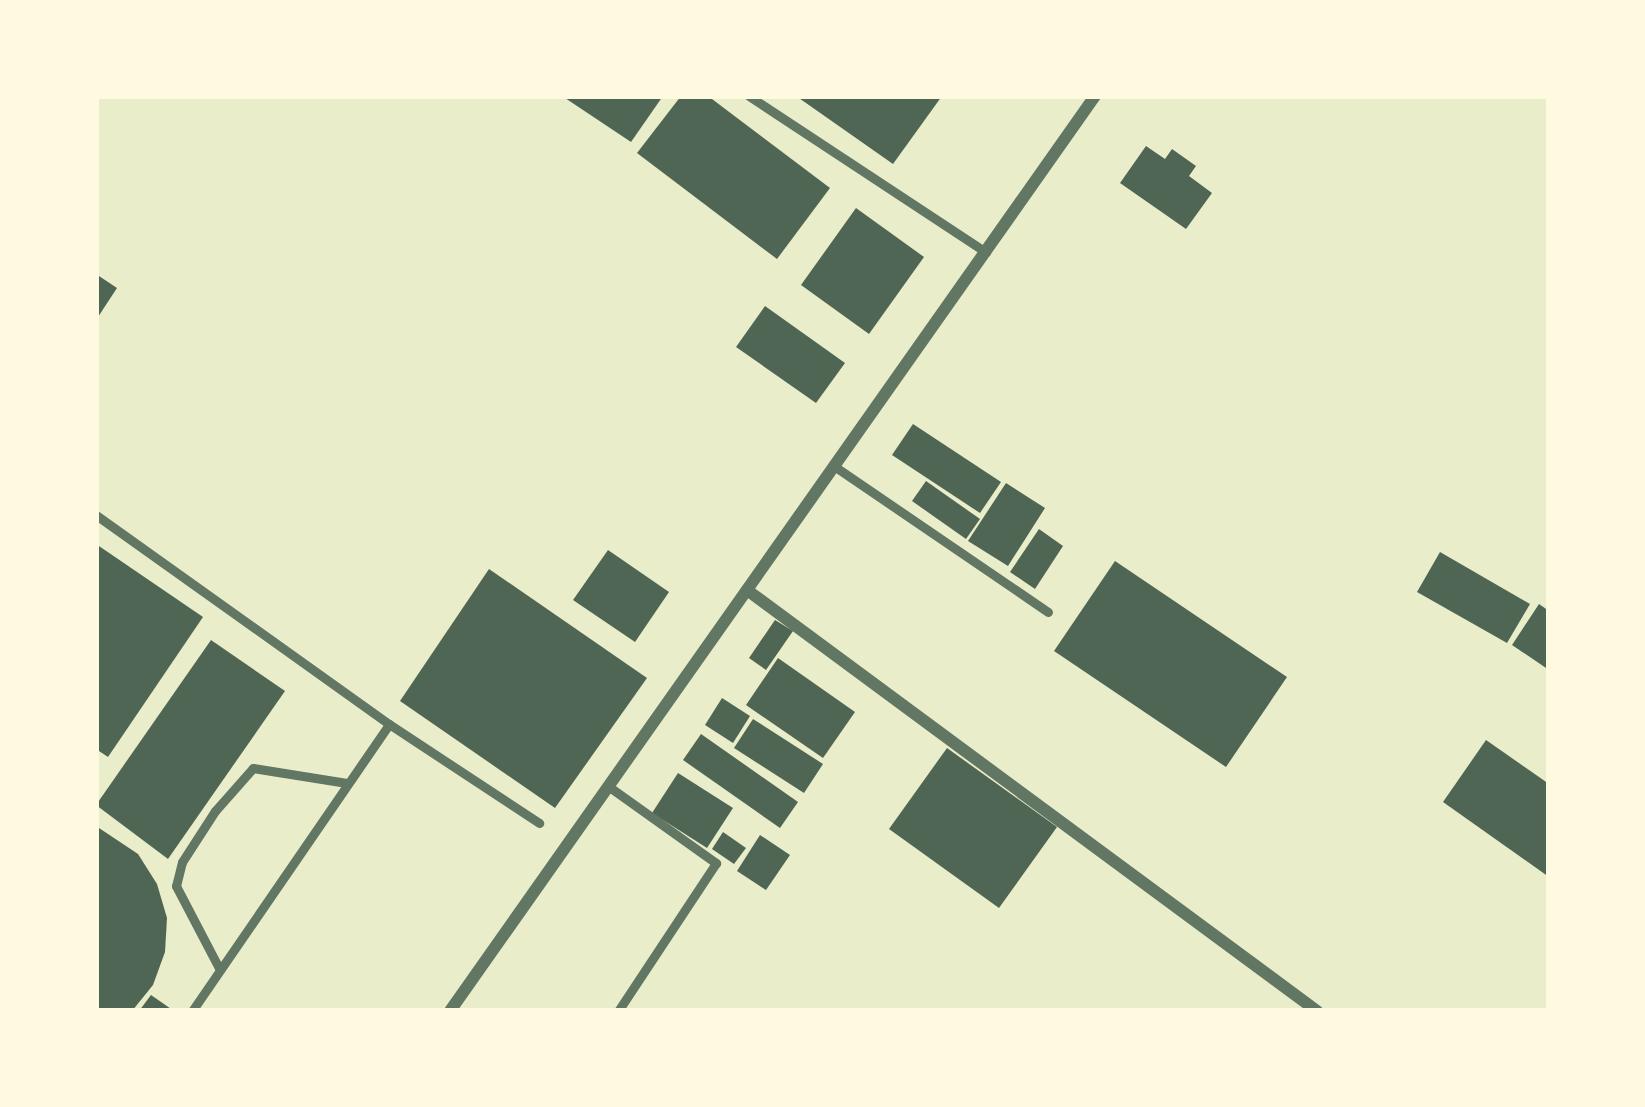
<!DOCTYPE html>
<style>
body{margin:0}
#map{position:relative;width:1645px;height:1107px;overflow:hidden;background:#e9edc9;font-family:"Sofia Sans Condensed",sans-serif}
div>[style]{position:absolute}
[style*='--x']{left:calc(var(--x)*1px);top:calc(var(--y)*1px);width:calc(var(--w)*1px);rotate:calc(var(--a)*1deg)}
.building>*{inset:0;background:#4f6655}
.service>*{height:9px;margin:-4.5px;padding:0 4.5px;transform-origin:4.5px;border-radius:4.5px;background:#617663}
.minor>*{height:12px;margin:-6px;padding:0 6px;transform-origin:6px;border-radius:6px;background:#617663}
span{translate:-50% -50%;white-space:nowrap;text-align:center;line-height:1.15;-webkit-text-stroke:9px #fefae0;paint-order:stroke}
.frame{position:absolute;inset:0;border:99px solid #fefae0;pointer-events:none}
</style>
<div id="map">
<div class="building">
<i style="clip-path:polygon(562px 96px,663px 96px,631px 142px)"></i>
<i style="clip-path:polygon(681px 96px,708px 96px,830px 188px,777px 259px,637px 153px)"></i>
<i style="clip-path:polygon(796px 96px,942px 96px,893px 164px)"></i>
<i style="clip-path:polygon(1146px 146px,1165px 159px,1172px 149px,1196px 166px,1189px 176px,1212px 193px,1186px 229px,1120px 183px)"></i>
<i style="clip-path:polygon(856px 208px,924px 257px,869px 334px,801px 285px)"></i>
<i style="clip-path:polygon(96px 274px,117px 288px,96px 320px)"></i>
<i style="clip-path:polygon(765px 306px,845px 363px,816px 403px,736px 347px)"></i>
<i style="clip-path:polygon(913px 424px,1001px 482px,980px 513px,892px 455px)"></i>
<i style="clip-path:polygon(926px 481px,980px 519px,966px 539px,912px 501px)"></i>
<i style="clip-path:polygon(1006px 483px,1045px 508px,1008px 566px,968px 541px)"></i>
<i style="clip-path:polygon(1039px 529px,1063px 546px,1035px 589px,1010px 572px)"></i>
<i style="clip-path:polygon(96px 544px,203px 617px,108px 757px,96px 749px)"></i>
<i style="clip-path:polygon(608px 550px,669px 592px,635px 642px,573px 600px)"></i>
<i style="clip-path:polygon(1440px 552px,1530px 604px,1507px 643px,1417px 592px)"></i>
<i style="clip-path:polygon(1115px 561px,1287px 677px,1226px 767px,1054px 651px)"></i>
<i style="clip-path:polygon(489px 569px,647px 678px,555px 808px,400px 701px)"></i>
<i style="clip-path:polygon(1539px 604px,1549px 611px,1549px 670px,1512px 645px)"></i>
<i style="clip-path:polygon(775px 620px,793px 631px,766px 670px,749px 658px)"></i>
<i style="clip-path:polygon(211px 640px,285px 691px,168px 859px,96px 805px)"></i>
<i style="clip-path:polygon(778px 658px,855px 712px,823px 758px,746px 705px)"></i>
<i style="clip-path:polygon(722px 698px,750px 716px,733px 743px,705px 725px)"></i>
<i style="clip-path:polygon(753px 719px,823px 764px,804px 793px,734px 748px)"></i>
<i style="clip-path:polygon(701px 734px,798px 802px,780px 828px,683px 760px)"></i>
<i style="clip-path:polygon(1486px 740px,1549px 784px,1549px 877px,1443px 802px)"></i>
<i style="clip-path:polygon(947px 748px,1057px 827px,999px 908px,889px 829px)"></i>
<i style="clip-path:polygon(678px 773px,733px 808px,707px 848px,652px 813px)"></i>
<i style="clip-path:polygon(96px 826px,138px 854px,157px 884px,167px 918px,165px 952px,153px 985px,132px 1011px,96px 1011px)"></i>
<i style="clip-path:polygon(723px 832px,746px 848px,734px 864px,712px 849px)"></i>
<i style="clip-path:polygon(760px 835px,790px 855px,766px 890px,737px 871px)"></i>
<i style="clip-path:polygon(151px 995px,174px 1011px,139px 1011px)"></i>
</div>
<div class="service">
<i style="--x:749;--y:96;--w:284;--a:33.4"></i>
<i style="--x:834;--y:466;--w:259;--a:34.3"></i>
<i style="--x:96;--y:515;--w:360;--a:35.5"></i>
<i style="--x:389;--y:724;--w:180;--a:33.4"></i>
<i style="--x:608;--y:786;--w:133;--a:35.5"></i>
<i style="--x:716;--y:863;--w:178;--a:123.5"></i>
<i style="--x:220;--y:970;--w:95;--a:-117.6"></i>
<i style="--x:176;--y:886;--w:25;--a:-76"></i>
<i style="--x:182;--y:862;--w:61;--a:-57.1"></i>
<i style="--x:215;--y:811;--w:57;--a:-48.5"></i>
<i style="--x:253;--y:768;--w:95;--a:9.1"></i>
<i style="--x:192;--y:1011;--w:348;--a:-55.5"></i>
</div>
<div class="minor">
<i style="--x:747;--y:590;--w:709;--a:36.45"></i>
<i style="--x:450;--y:1011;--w:1119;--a:-54.82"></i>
</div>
<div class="frame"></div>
</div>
